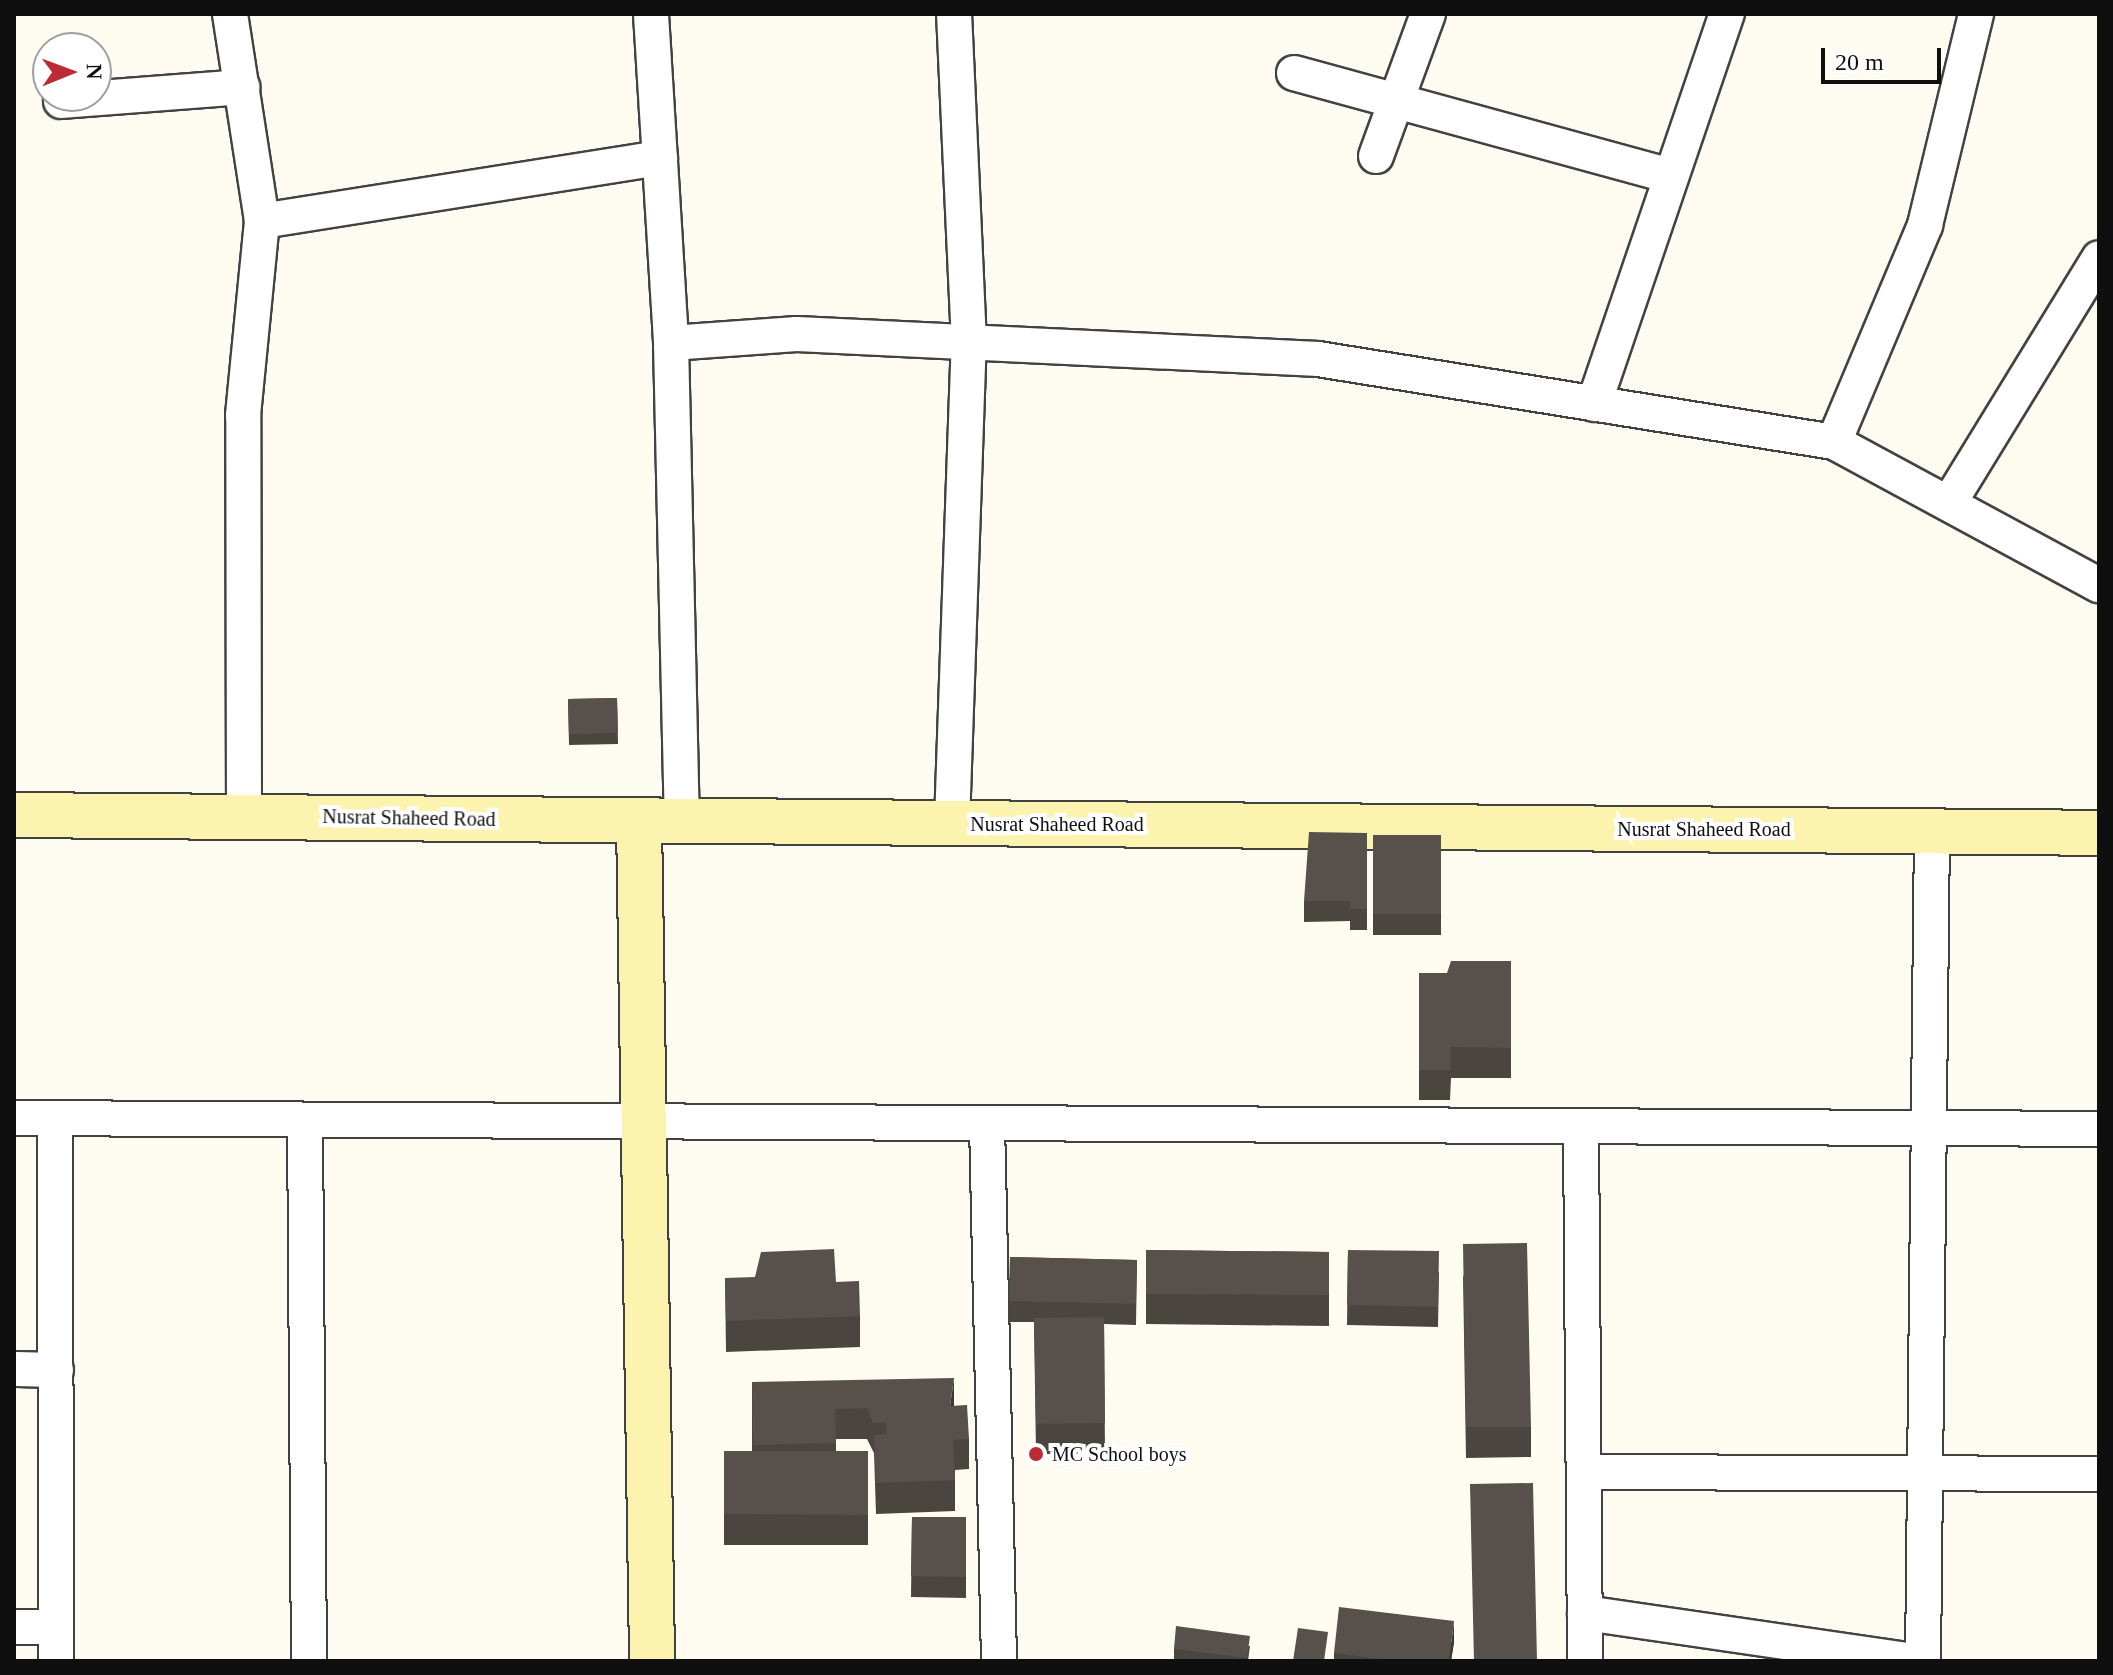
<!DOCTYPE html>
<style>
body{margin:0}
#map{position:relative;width:2113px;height:1675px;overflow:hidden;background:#fefcf1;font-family:Georgia,serif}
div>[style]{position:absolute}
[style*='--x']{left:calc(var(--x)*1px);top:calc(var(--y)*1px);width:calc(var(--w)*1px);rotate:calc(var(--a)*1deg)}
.roads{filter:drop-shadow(2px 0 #424242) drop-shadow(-2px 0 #424242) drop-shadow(0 2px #424242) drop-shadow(0 -2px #424242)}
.street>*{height:34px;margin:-17px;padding:0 17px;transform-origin:17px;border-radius:17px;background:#fff}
.secondary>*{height:44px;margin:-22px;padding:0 22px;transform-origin:22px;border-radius:22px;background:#fcf3ae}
.wall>*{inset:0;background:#4b4540}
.shaded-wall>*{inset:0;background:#3d3834}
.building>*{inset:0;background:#57504b}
.dots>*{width:22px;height:22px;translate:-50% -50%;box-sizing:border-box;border:4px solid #fff;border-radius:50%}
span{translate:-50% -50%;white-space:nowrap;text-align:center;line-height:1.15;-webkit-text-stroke:8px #fff;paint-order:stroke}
.street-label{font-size:20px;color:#0f0f0f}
.poi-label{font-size:20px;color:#0f0f0f}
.left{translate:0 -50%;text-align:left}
.frame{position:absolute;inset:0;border:16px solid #0f0f0f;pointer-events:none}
.north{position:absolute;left:32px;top:32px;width:80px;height:80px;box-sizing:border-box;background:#fff;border:2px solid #9f9f9f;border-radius:50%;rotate:89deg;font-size:22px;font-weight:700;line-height:32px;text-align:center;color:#0f0f0f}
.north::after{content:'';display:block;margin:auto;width:28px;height:36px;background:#ba2b33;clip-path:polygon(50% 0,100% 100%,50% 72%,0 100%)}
.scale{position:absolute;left:1821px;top:48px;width:120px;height:36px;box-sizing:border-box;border:4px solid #0f0f0f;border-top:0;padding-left:10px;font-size:24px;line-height:28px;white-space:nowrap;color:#0f0f0f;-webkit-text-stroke:6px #fff;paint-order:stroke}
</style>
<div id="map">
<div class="roads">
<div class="street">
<i style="--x:230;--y:14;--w:209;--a:81.2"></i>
<i style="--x:262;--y:221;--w:403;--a:-9"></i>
<i style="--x:651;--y:14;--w:330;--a:86.5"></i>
<i style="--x:671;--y:343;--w:126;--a:-4.1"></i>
<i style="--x:797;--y:334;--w:522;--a:2.75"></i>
<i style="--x:1318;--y:359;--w:523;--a:9.14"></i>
<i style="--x:1834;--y:442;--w:301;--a:28.4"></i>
<i style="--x:1294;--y:73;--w:391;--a:15.3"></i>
<i style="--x:61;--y:101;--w:182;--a:-4.4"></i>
<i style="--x:1376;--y:156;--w:151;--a:-69.9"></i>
<i style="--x:671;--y:343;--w:477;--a:88.7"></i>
<i style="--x:1594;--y:404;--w:412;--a:-71.2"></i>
<i style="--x:1834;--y:442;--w:235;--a:-67.2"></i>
<i style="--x:1925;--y:225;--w:217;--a:-76.4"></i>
<i style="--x:1949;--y:503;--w:287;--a:-58.5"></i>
<i style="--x:244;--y:817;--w:402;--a:-90.1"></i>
<i style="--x:243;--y:415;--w:195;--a:-84.4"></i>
<i style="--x:952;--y:823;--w:480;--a:-88"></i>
<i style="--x:969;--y:343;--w:329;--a:-92.6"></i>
<i style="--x:14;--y:1118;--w:2085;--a:0.3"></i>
<i style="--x:55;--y:1118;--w:543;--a:89.89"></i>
<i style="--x:305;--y:1120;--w:541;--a:89.58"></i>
<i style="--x:987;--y:1123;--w:538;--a:88.72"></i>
<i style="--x:1581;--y:1126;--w:535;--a:89.57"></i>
<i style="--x:14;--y:1369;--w:42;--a:1.4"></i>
<i style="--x:1584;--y:1472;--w:515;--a:0.22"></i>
<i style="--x:1585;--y:1613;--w:333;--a:8.3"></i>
<i style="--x:14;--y:1627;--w:42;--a:0"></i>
<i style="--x:1923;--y:1661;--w:830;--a:-89.38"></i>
</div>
<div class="secondary">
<i style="--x:14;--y:815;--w:2085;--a:0.49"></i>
<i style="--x:639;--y:820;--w:841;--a:89.11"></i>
</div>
</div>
<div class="wall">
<i style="clip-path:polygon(617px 698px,618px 744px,569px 745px,568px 699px)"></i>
<i style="clip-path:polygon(1367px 833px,1367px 930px,1350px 930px,1350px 921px,1304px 922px,1304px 901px)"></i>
<i style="clip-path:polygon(1373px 835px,1441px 835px,1441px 935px,1373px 935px)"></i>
<i style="clip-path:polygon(1511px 961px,1511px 1078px,1451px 1078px,1450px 1100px,1419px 1100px,1419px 973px,1447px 973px)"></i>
<i style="clip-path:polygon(1146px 1250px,1329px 1252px,1329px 1326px,1146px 1324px)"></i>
<i style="clip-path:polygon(1348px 1250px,1439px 1272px,1438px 1327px,1347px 1325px)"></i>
<i style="clip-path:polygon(1010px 1257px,1137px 1260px,1136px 1325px,1104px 1324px,1105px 1454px,1036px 1454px,1034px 1322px,1009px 1322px)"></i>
<i style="clip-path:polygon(1463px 1275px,1531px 1427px,1531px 1457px,1466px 1458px)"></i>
<i style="clip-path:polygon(725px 1278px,836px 1282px,860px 1316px,860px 1347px,726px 1352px)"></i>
<i style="clip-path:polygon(752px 1382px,954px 1406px,969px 1439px,969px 1469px,955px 1470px,955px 1511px,876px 1514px,874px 1453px,867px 1439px,836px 1439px,836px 1451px,868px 1451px,868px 1545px,724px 1545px,724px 1451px,752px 1451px)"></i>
<i style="clip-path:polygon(912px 1517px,966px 1517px,966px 1598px,911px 1597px)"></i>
<i style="clip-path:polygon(1454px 1642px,1451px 1661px,1334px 1661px,1334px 1653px)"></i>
<i style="clip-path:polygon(1250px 1646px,1248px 1661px,1189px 1661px,1174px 1659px,1174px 1649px)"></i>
</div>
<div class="shaded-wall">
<i style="clip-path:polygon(954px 1378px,954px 1409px,950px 1406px)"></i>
<i style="clip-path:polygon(1454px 1621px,1454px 1642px,1451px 1661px,1449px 1661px)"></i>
</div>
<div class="building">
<i style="clip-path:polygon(617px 698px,618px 733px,569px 734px,568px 699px)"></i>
<i style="clip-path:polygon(1309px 832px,1367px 833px,1367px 909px,1350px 909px,1350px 901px,1304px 901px)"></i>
<i style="clip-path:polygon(1373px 835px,1441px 835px,1441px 914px,1373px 914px)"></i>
<i style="clip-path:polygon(1451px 961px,1511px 961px,1511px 1048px,1451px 1047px,1450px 1070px,1419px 1070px,1419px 973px,1447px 973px)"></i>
<i style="clip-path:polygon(1527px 1243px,1531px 1427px,1466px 1427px,1463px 1244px)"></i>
<i style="clip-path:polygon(834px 1249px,836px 1282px,859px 1281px,860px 1316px,726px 1321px,725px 1278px,755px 1277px,761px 1252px)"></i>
<i style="clip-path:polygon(1146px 1250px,1329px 1252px,1329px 1295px,1146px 1294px)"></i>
<i style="clip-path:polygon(1348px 1250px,1439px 1251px,1438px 1307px,1347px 1305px)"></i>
<i style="clip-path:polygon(1010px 1257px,1137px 1260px,1136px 1304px,1009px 1301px)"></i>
<i style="clip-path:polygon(1104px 1317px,1105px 1423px,1036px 1424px,1034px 1318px)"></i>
<i style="clip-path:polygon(954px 1378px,950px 1406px,967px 1405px,969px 1439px,953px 1440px,955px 1480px,876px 1483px,874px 1435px,887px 1434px,886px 1422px,873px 1423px,867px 1408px,835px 1409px,836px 1443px,753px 1445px,752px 1382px)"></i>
<i style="clip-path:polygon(724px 1451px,868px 1451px,868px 1515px,724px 1514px)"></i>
<i style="clip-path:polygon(1533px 1483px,1537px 1661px,1474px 1661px,1470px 1484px)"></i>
<i style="clip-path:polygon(912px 1517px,966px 1517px,966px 1577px,911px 1576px)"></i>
<i style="clip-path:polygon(1339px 1607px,1454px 1621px,1449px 1661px,1394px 1661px,1334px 1653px)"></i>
<i style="clip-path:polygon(1176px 1626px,1250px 1636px,1247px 1658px,1174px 1649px)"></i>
<i style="clip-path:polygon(1298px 1628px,1328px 1632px,1324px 1661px,1293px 1661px)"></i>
</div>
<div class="dots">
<i style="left:1036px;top:1454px;background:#ba2b33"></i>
</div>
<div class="street-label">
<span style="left:409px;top:818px;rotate:1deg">Nusrat Shaheed Road</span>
<span style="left:1057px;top:824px">Nusrat Shaheed Road</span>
<span style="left:1704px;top:829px">Nusrat Shaheed Road</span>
</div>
<div class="poi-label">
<span class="left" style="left:1052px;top:1454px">MC School boys</span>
</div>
<div class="frame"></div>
<div class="north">N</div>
<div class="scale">20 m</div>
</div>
